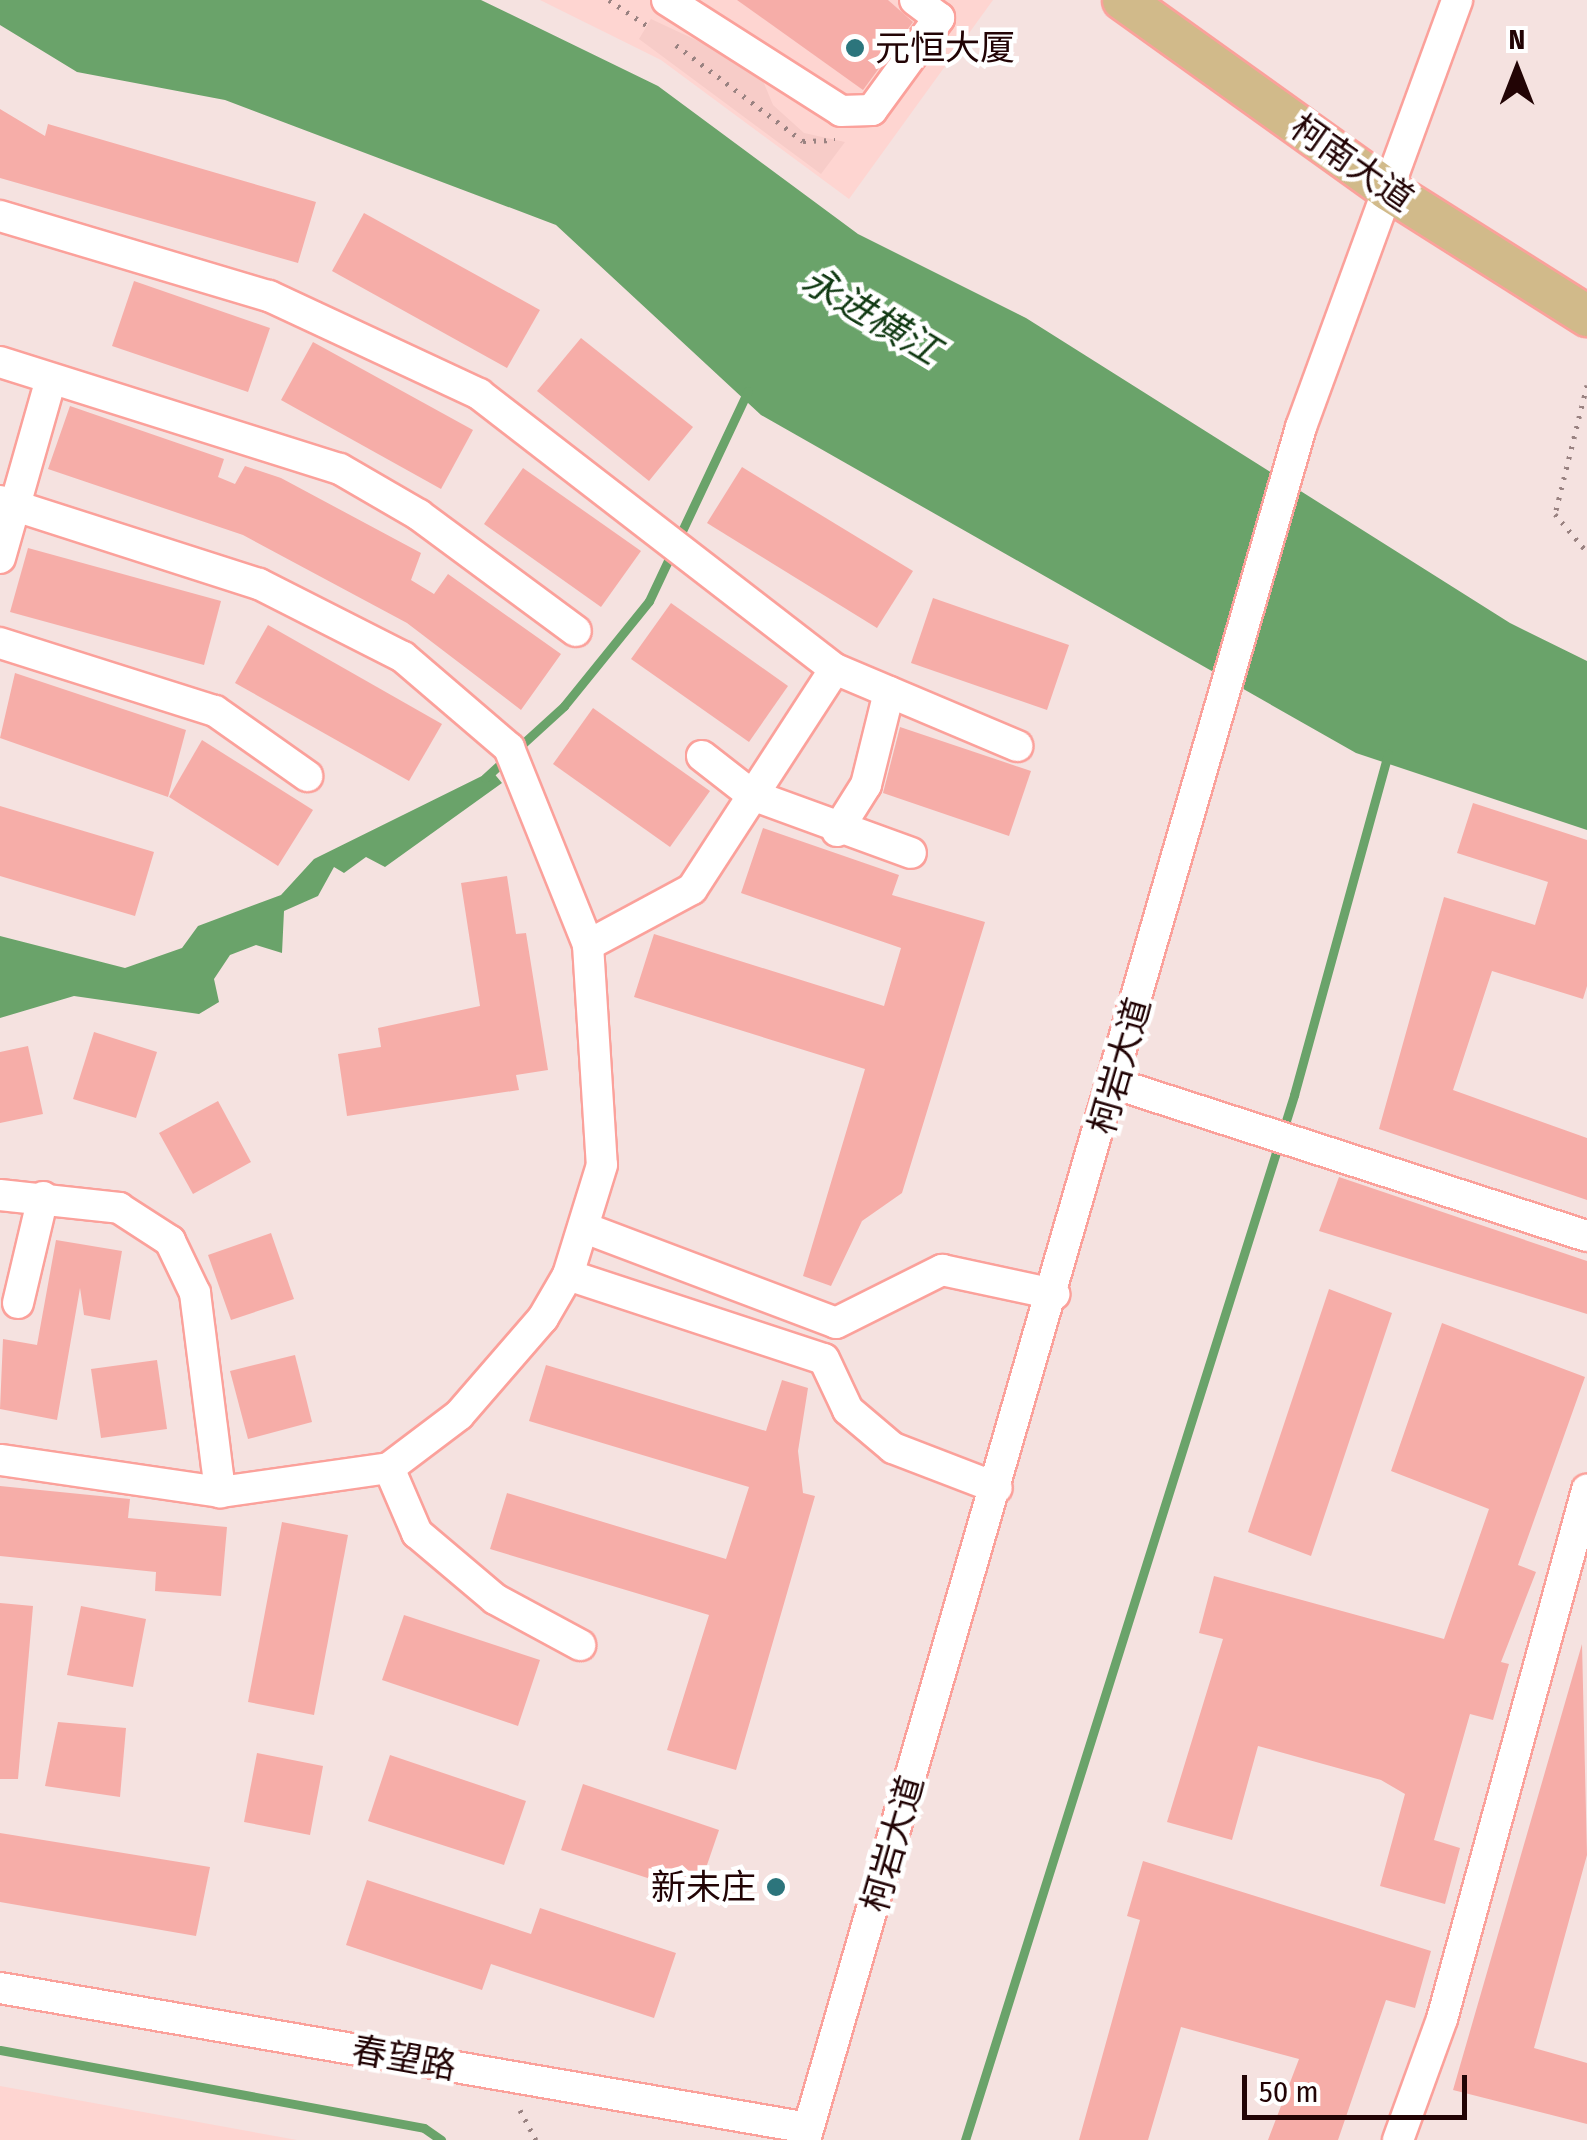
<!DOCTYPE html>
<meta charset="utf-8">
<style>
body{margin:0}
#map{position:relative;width:1587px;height:2140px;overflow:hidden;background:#f5e2e0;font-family:"Fira Sans Condensed","Noto Sans SC",sans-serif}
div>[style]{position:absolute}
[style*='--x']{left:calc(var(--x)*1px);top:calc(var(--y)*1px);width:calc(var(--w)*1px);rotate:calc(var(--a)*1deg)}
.built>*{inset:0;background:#fed5d1}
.green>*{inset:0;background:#f7ccc8}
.water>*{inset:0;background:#6aa36a}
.stream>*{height:9px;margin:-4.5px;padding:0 4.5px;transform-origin:4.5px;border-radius:4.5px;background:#6aa36a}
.building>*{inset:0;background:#f6ada8}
.path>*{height:5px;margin-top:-2.5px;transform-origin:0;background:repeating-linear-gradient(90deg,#998281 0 2.5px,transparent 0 10.5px)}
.roads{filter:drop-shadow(2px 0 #fba19b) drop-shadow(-2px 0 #fba19b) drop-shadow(0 2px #fba19b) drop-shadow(0 -2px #fba19b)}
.minor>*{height:30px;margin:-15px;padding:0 15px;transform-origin:15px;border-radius:15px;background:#fff}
.major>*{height:40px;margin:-20px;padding:0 20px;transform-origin:20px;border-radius:20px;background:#d1ba8a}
.dots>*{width:28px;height:28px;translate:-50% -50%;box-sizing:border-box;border:5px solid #fff;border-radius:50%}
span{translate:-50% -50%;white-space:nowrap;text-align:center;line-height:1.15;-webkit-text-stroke:9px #fff;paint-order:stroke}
.poi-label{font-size:35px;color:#220405}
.left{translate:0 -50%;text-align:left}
.right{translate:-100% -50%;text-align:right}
.street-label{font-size:35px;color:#220405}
.water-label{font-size:38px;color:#113a13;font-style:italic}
.north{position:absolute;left:1467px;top:20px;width:100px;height:100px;-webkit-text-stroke:8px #fff;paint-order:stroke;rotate:0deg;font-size:28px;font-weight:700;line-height:40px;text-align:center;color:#220405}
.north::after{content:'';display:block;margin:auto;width:35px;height:45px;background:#220405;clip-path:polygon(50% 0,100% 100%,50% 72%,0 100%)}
.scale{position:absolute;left:1242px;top:2075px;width:225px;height:45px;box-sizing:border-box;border:5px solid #220405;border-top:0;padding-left:12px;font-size:30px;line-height:35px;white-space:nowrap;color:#220405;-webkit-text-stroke:8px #fff;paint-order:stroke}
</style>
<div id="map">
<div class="built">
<i style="clip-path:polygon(540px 0,993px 0,849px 199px,661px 60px)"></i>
<i style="clip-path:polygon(0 2086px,297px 2140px,0 2140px)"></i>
</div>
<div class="green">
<i style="clip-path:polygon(651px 19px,758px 69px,773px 105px,804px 133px,845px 142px,821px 174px,639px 39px)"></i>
</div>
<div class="water">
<i style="clip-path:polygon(0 0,481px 0,658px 86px,858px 234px,1026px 318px,1510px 623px,1587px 661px,1587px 830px,1356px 753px,761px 415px,556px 225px,225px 100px,77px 72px,0 25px)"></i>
<i style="clip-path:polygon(492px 771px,502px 783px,385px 867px,366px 857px,344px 873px,334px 867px,318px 896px,284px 911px,282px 953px,256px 945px,230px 955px,214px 979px,219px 1002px,199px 1014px,74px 996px,0 1018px,0 936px,125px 968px,182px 948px,198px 926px,281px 895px,314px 859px)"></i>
</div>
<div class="stream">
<i style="--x:485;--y:778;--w:107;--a:-42.3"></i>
<i style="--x:564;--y:706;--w:135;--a:-51"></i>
<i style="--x:649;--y:601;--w:232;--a:-64.8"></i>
<i style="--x:0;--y:2050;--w:431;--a:10.4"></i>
<i style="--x:424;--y:2128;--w:21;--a:35"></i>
<i style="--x:965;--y:2140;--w:1096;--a:-72.52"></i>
<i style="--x:1294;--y:1095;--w:354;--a:-74.6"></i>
</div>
<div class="building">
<i style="clip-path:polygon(737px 0,888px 0,913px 22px,863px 90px)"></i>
<i style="clip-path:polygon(0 109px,45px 136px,48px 124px,316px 202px,298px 263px,0 178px)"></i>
<i style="clip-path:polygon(364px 213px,540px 310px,507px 368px,332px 271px)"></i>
<i style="clip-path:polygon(134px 281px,270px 328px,248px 392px,112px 346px)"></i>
<i style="clip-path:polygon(581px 338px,693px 427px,649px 481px,537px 391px)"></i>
<i style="clip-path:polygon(313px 342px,473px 430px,441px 489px,281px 400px)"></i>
<i style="clip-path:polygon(70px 406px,224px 459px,218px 477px,235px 484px,245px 466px,281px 478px,421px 553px,411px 580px,434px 594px,448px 574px,561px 654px,521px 710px,407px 623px,243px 535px,48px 469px)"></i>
<i style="clip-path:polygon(742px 467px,913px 571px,877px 628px,707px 523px)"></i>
<i style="clip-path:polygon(523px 468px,641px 551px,601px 607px,484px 524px)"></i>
<i style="clip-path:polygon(28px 548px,221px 601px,204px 665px,10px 612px)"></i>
<i style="clip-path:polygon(933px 598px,1069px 645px,1047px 710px,911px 663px)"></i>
<i style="clip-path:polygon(671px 603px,788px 686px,749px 742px,631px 659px)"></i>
<i style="clip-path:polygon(268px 625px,442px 724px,409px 781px,235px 683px)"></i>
<i style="clip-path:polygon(15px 673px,186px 730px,168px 797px,0 738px)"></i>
<i style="clip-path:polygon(593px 708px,710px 791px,670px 847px,553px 764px)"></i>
<i style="clip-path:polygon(900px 727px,1031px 771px,1009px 836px,883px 793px)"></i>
<i style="clip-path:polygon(202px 740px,313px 810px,278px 866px,169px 797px)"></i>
<i style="clip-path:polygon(1473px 803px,1587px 840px,1587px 986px,1583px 999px,1492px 971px,1453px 1090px,1587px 1138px,1587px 1200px,1379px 1129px,1444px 897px,1535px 925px,1548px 882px,1457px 853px)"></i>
<i style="clip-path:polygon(0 806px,154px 852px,135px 916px,0 876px)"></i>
<i style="clip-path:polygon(763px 828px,899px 875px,892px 895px,985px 922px,902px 1193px,862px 1221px,831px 1286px,803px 1276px,865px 1069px,634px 997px,654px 934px,884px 1006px,901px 948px,741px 893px)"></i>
<i style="clip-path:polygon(507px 876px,516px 934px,526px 933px,548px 1070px,516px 1075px,519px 1090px,347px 1116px,338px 1054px,381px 1047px,378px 1028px,480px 1006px,461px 883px)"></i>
<i style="clip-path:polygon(94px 1032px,157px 1052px,136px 1118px,73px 1099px)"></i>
<i style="clip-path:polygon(28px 1046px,43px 1114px,0 1123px,0 1052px)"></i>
<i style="clip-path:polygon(218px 1101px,251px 1162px,193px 1194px,159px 1133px)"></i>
<i style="clip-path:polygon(1339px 1177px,1587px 1261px,1587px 1314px,1319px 1231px)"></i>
<i style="clip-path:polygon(271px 1233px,294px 1299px,231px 1320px,208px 1255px)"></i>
<i style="clip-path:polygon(56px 1240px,122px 1251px,110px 1320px,84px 1315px,80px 1288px,57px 1420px,0 1409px,3px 1339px,37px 1345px)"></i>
<i style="clip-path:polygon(1329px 1289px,1392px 1313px,1311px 1556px,1248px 1532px)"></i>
<i style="clip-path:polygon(1442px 1323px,1585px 1377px,1518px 1565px,1536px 1572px,1501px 1662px,1509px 1664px,1493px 1720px,1470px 1714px,1434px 1840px,1460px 1848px,1445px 1904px,1380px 1886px,1405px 1794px,1381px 1780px,1258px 1746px,1232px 1840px,1167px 1822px,1223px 1639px,1199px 1633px,1214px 1576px,1444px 1639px,1489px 1509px,1391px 1471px)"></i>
<i style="clip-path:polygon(295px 1355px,312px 1422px,248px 1439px,230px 1371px)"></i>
<i style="clip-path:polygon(157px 1360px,167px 1429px,101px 1438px,91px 1369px)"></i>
<i style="clip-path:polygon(546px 1365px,766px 1431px,782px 1380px,808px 1388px,798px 1451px,803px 1493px,815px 1496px,736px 1770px,667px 1750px,709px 1615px,490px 1549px,507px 1493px,726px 1559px,749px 1487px,529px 1421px)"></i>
<i style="clip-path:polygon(0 1486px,130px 1499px,128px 1518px,227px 1527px,221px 1596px,155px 1591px,156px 1572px,0 1556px)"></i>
<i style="clip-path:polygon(282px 1522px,348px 1535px,314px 1715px,248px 1702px)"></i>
<i style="clip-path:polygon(0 1603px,33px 1606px,18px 1779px,0 1779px)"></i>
<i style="clip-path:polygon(81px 1606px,146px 1619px,133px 1687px,67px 1675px)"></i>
<i style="clip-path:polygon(404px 1615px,540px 1660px,518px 1726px,382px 1680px)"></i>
<i style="clip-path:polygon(1582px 1644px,1587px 1855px,1534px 2048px,1587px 2063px,1587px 2124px,1453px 2090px)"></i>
<i style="clip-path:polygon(58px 1722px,126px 1728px,120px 1797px,45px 1786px)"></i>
<i style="clip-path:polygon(257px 1753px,323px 1766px,310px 1835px,244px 1822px)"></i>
<i style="clip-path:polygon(390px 1755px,526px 1801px,504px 1865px,368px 1821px)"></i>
<i style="clip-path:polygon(583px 1784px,719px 1830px,697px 1894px,561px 1850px)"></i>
<i style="clip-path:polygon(0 1833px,210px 1867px,196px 1936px,0 1902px)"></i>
<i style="clip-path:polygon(1143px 1861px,1431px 1951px,1415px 2008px,1386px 2000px,1338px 2140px,1268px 2140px,1299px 2059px,1181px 2027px,1148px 2140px,1079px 2140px,1140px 1920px,1127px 1916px)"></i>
<i style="clip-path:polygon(367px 1880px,531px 1934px,540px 1908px,676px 1953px,654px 2018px,491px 1964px,482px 1990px,346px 1945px)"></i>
</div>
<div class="path">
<i style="--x:609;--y:0;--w:45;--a:34"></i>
<i style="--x:676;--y:45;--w:159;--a:37.1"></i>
<i style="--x:803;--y:141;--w:32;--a:-2"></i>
<i style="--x:1587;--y:385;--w:133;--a:103.9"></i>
<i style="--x:1555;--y:514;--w:50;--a:49.9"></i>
<i style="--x:520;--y:2110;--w:34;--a:62"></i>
</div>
<div class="roads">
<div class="minor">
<i style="--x:667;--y:0;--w:206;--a:32.5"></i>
<i style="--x:841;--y:111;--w:31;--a:-2"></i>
<i style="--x:872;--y:110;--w:114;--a:-53.9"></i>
<i style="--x:939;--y:18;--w:30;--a:-143"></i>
<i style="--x:0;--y:216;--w:281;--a:16.6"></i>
<i style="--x:269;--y:296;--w:232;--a:25"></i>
<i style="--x:479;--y:394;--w:450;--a:37.7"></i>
<i style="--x:835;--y:669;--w:198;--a:22.9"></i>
<i style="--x:0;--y:362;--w:356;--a:17.5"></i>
<i style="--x:340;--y:469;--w:91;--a:30.2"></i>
<i style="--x:419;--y:515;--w:195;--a:36.5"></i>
<i style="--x:0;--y:501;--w:272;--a:17.8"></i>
<i style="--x:259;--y:584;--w:161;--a:26.9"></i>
<i style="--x:403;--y:657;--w:140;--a:40.6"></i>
<i style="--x:509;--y:748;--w:212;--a:68.1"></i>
<i style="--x:588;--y:945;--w:220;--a:86.4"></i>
<i style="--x:602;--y:1165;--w:115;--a:107.2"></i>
<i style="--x:568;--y:1275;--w:50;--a:120.2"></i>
<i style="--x:543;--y:1318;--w:128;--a:130.9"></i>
<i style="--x:459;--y:1415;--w:88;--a:142.9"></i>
<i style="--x:389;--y:1468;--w:171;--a:171.9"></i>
<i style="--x:220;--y:1492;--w:222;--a:-171.7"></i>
<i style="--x:0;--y:558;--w:186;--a:-74.1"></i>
<i style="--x:0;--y:643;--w:225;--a:17.6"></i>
<i style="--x:215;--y:711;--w:113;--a:35.2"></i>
<i style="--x:702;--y:756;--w:63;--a:38"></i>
<i style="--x:752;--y:795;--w:169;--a:20"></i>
<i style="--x:837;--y:831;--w:54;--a:-57.8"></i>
<i style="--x:866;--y:785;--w:96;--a:-76.1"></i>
<i style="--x:588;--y:945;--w:118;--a:-28.3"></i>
<i style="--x:692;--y:889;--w:262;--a:-57"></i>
<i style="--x:1116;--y:1084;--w:495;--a:17.9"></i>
<i style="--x:0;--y:1195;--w:120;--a:6.2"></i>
<i style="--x:119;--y:1208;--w:61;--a:32.9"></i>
<i style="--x:170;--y:1241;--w:58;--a:64.3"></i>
<i style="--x:195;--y:1293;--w:201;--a:82.8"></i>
<i style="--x:585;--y:1228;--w:268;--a:20.7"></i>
<i style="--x:836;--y:1323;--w:119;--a:-26.6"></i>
<i style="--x:942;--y:1270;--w:115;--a:12.1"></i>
<i style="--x:568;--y:1275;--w:269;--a:18.2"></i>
<i style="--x:824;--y:1359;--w:56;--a:64.8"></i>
<i style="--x:848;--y:1410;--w:59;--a:40.2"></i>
<i style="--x:893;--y:1448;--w:111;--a:21"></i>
<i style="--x:18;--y:1303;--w:109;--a:-76.7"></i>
<i style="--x:389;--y:1468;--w:71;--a:66.7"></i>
<i style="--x:417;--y:1533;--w:102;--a:40.2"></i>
<i style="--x:495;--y:1599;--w:97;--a:28.4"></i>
<i style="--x:0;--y:1988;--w:820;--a:9.83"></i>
<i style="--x:805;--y:2140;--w:1783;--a:-73.85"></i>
<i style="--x:1301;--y:427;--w:455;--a:-69.9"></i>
<i style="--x:1398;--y:2140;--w:129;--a:-70"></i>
<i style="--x:1442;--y:2019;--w:549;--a:-74.67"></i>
</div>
<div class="major">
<i style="--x:1123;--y:0;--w:326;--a:35.6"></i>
<i style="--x:1388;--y:190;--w:236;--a:32.3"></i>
</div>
</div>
<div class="dots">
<i style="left:855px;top:48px;background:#2c757c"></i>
<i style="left:776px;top:1887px;background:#2c757c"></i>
</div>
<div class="poi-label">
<span class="left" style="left:875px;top:48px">元恒大厦</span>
<span class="right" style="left:756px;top:1887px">新未庄</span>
</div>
<div class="street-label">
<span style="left:1352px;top:163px;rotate:35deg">柯南大道</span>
<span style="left:1120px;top:1066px;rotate:-74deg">柯岩大道</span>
<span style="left:893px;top:1844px;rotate:-74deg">柯岩大道</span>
<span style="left:404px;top:2058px;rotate:10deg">春望路</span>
</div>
<div class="water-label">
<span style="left:871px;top:316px;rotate:31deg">永进横江</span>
</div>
<div class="north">N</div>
<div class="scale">50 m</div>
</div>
